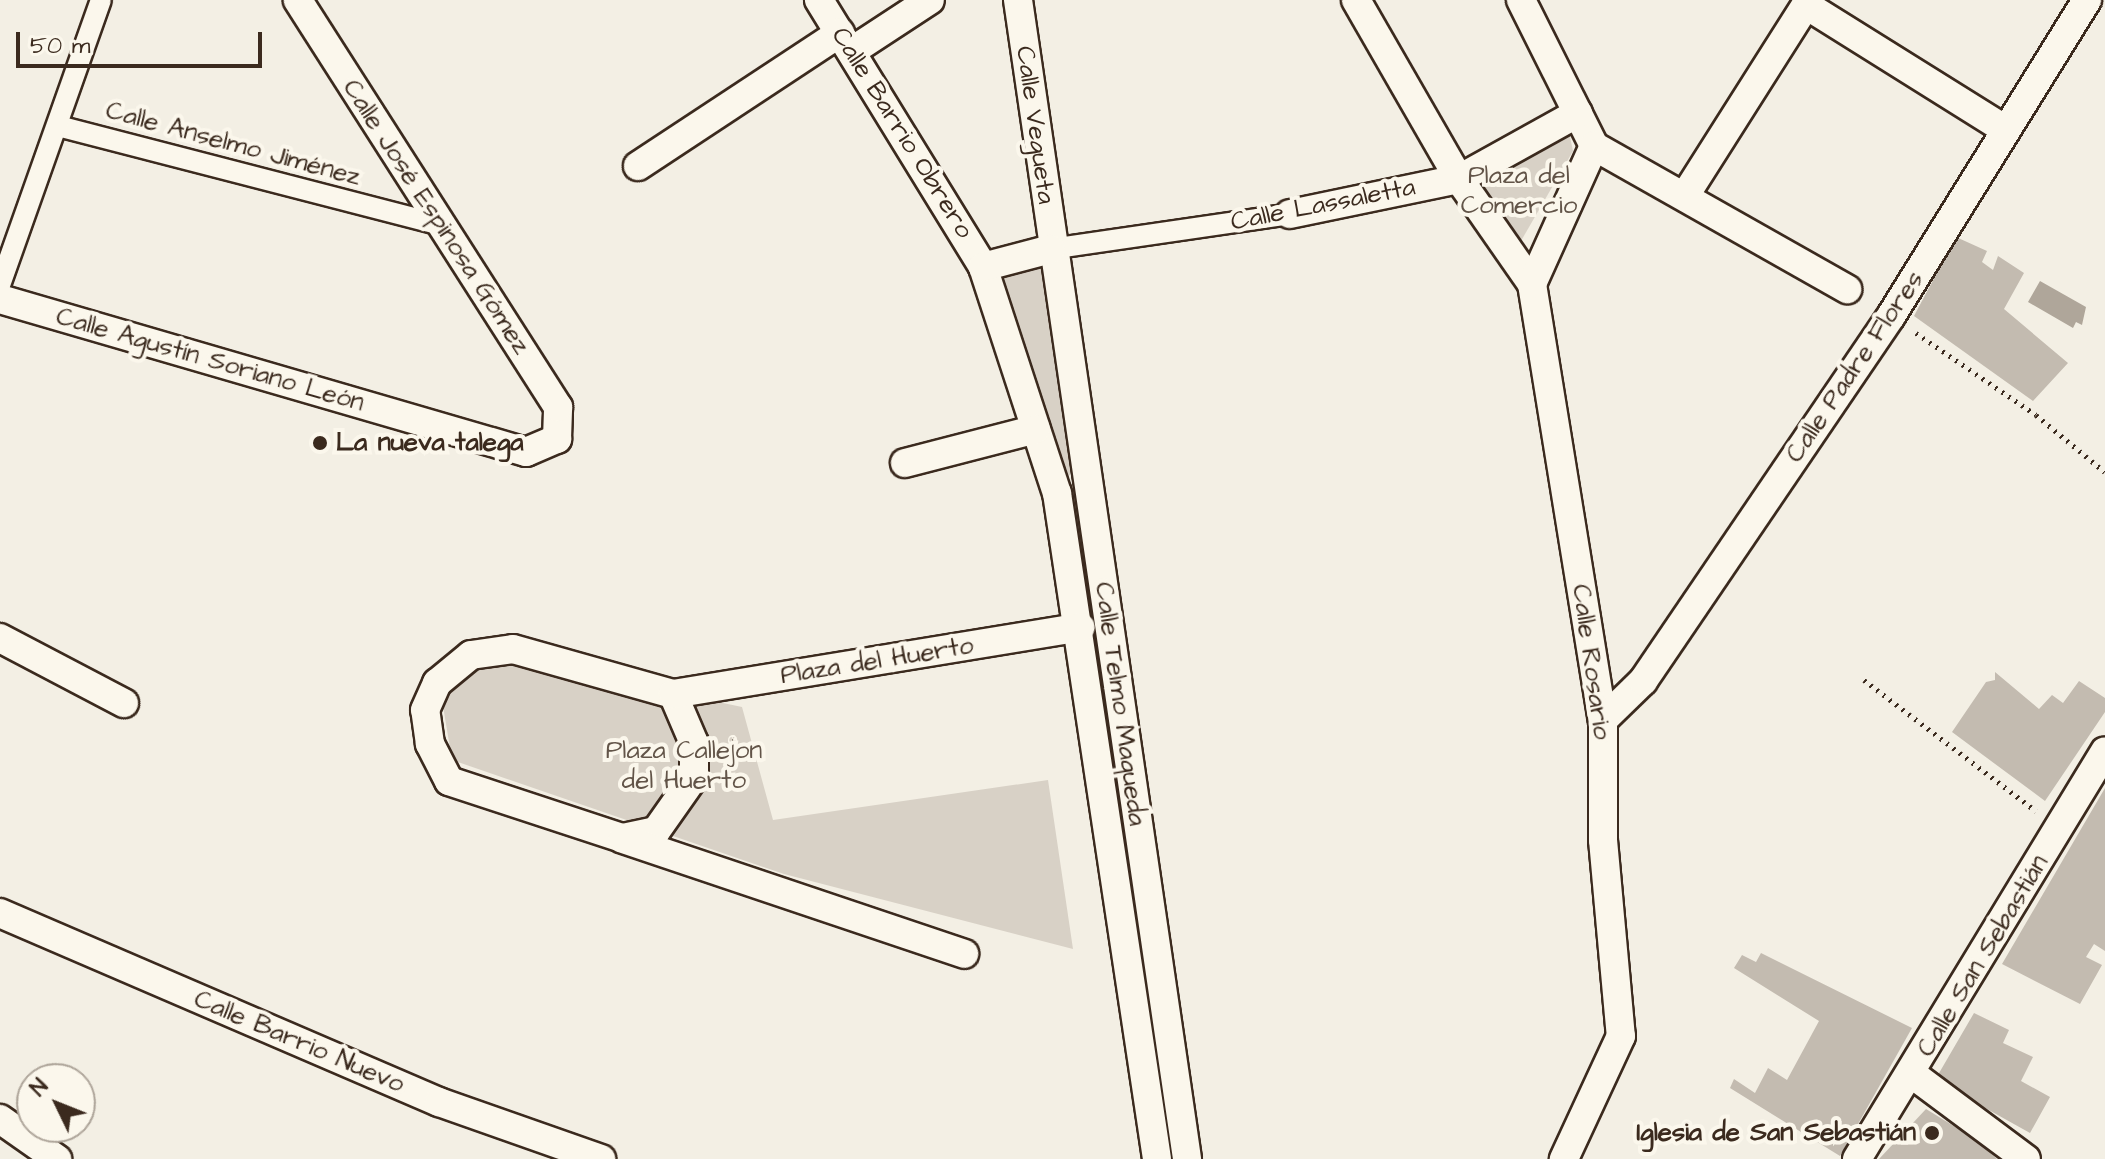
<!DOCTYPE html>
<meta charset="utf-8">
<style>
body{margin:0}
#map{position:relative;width:2105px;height:1159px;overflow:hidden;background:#f3efe4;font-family:"Architects Daughter",sans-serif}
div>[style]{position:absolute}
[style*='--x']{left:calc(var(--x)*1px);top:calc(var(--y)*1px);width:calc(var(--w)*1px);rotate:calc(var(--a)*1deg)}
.green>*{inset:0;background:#d8d1c6}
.water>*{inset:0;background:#afa69a}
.building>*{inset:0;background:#c3bbb0}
.path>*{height:5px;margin-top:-2.5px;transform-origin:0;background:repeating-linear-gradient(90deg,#3b2a1e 0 2px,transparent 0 8px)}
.roads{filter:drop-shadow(2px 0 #3b2a1e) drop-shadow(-2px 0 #3b2a1e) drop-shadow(0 2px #3b2a1e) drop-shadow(0 -2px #3b2a1e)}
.pedestrian>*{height:20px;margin:-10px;padding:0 10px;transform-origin:10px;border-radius:10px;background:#fbf7ec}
.minor>*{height:28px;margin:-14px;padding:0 14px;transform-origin:14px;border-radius:14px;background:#fbf7ec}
.dots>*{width:22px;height:22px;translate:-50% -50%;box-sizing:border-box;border:4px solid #fbf7ec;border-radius:50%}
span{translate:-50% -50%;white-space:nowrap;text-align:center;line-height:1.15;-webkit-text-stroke:8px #fbf7ec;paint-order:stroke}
.street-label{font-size:26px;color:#3b2a1e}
.park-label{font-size:26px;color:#625448}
.poi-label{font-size:26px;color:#3b2a1e;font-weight:700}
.left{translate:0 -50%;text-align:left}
.right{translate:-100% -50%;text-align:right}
.north{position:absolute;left:16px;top:1063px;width:80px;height:80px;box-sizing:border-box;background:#fbf7ec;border:2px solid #aea59a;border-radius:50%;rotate:313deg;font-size:22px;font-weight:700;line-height:32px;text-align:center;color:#3b2a1e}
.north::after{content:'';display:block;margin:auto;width:28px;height:36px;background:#3b2a1e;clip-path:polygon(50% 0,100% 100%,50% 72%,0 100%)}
.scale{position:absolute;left:16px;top:32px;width:246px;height:36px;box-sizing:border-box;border:4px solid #3b2a1e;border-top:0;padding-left:10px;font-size:24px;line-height:28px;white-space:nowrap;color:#3b2a1e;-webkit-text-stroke:6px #fbf7ec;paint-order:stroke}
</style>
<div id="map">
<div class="green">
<i style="clip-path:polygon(1569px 132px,1573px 151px,1521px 241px,1480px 183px)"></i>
<i style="clip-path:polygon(1046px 264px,1079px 469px,1059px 482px,997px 279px)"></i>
<i style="clip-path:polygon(486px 653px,742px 707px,773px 820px,1048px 780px,1073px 949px,784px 874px,452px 760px,442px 700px)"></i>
</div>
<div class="water">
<i style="clip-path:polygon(2040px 281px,2086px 307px,2082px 325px,2076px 322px,2073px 328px,2028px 302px)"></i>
</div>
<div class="building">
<i style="clip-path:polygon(1956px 237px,1987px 251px,1982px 262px,1993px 270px,1998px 256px,2024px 273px,2004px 309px,2068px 363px,2033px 401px,1914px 316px)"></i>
<i style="clip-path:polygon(1995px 672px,2039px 709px,2052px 695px,2063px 703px,2079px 681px,2105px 698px,2105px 712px,2045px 801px,1952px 732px,1986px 682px,1995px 680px)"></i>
<i style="clip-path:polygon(2105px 788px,2105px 951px,2094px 944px,2086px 957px,2102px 965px,2080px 1004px,2002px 964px)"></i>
<i style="clip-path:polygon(1761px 953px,1912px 1028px,1840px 1156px,1730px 1088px,1734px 1079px,1755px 1093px,1768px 1068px,1787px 1080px,1819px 1021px,1734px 968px,1742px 955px,1756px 962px)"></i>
<i style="clip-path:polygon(1974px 1013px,2009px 1030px,2003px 1043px,2033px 1057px,2021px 1081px,2050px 1097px,2030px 1133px,1935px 1080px)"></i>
<i style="clip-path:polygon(1926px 1109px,1975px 1139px,1997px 1159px,1879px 1159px)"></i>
</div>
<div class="path">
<i style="--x:1916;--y:333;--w:145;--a:34.3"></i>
<i style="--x:2036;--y:415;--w:89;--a:39.6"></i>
<i style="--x:1864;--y:680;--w:216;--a:37.3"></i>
</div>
<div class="roads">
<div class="pedestrian">
<i style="--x:58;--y:126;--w:396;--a:14.5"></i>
<i style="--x:1051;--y:249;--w:242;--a:-8.3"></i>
<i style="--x:0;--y:285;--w:302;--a:-70.5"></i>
</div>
<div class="minor">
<i style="--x:819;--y:0;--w:313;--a:58.4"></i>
<i style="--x:983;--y:267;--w:238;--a:71.9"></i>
<i style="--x:1057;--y:493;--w:673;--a:81.46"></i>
<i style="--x:1018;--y:0;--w:1171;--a:81.7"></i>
<i style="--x:1356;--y:0;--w:207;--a:60.1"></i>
<i style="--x:1459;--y:179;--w:128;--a:55.2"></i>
<i style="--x:1532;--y:284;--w:442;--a:80.8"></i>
<i style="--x:1603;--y:720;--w:120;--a:90"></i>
<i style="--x:1603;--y:840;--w:197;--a:84.8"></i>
<i style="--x:1621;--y:1036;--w:136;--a:114.9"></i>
<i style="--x:1521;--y:0;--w:163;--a:63.4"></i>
<i style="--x:1594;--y:146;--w:291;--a:29.5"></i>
<i style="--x:1806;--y:5;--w:236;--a:32"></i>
<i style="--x:852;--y:51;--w:93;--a:-33.2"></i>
<i style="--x:638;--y:166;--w:242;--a:-33.4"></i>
<i style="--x:1686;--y:194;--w:230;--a:-57.6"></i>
<i style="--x:1290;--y:214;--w:173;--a:-11.7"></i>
<i style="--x:1459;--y:179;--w:136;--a:-29"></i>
<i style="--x:983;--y:267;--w:70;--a:-14.8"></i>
<i style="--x:1532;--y:284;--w:151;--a:-65.8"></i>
<i style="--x:0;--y:299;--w:548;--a:16.22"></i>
<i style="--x:526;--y:452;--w:34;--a:-23"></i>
<i style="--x:557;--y:439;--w:32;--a:-88"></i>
<i style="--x:558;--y:407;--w:483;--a:-122.6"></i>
<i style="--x:905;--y:463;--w:135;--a:-14.5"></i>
<i style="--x:0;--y:638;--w:140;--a:27.7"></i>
<i style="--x:673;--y:694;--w:53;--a:66.8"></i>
<i style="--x:694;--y:743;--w:34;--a:90"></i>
<i style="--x:694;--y:777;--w:66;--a:125.1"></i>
<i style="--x:656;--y:831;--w:35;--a:168"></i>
<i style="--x:622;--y:838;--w:182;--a:-161.8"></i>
<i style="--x:449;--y:781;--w:42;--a:-117.2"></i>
<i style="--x:430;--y:744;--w:34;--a:-98"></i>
<i style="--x:425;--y:710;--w:30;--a:-66"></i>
<i style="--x:437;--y:683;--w:44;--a:-39.5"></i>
<i style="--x:471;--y:655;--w:42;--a:-8.1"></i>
<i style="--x:513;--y:649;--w:166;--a:15.7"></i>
<i style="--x:673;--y:694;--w:413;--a:-9.3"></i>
<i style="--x:1603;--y:720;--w:56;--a:-44.3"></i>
<i style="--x:1643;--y:681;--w:441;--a:-55.8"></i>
<i style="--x:1891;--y:316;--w:372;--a:-58.2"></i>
<i style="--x:623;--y:839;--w:360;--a:18.6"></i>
<i style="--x:0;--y:913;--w:478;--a:23.3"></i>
<i style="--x:439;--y:1102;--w:172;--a:19.4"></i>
<i style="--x:1912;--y:1074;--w:142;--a:36.7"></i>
<i style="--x:0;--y:1119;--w:70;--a:35.1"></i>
<i style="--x:1857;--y:1159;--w:477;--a:-58.7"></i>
</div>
</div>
<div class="dots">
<i style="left:320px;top:443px;background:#3b2a1e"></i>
<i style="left:1932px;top:1133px;background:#3b2a1e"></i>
</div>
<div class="street-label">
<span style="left:1035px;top:125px;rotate:82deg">Calle Vegueta</span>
<span style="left:902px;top:133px;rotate:58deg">Calle Barrio Obrero</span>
<span style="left:233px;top:144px;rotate:15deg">Calle Anselmo Jiménez</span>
<span style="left:1323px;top:205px;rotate:-11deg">Calle Lassaletta</span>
<span style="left:436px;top:217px;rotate:57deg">Calle José Espinosa Gómez</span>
<span style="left:210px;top:360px;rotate:16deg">Calle Agustín Soriano León</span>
<span style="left:1855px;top:367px;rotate:-56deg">Calle Padre Flores</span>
<span style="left:877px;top:661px;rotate:-9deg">Plaza del Huerto</span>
<span style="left:1591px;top:662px;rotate:82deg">Calle Rosario</span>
<span style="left:1120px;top:704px;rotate:82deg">Calle Telmo Maqueda</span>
<span style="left:1983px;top:956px;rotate:-59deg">Calle San Sebastián</span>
<span style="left:299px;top:1042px;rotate:23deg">Calle Barrio Nuevo</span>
</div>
<div class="park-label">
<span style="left:1519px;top:191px">Plaza del<br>Comercio</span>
<span style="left:684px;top:766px">Plaza Callejon<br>del Huerto</span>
</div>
<div class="poi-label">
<span class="left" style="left:336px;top:443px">La nueva talega</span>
<span class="right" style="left:1916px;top:1133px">Iglesia de San Sebastián</span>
</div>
<div class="north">N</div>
<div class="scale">50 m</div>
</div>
